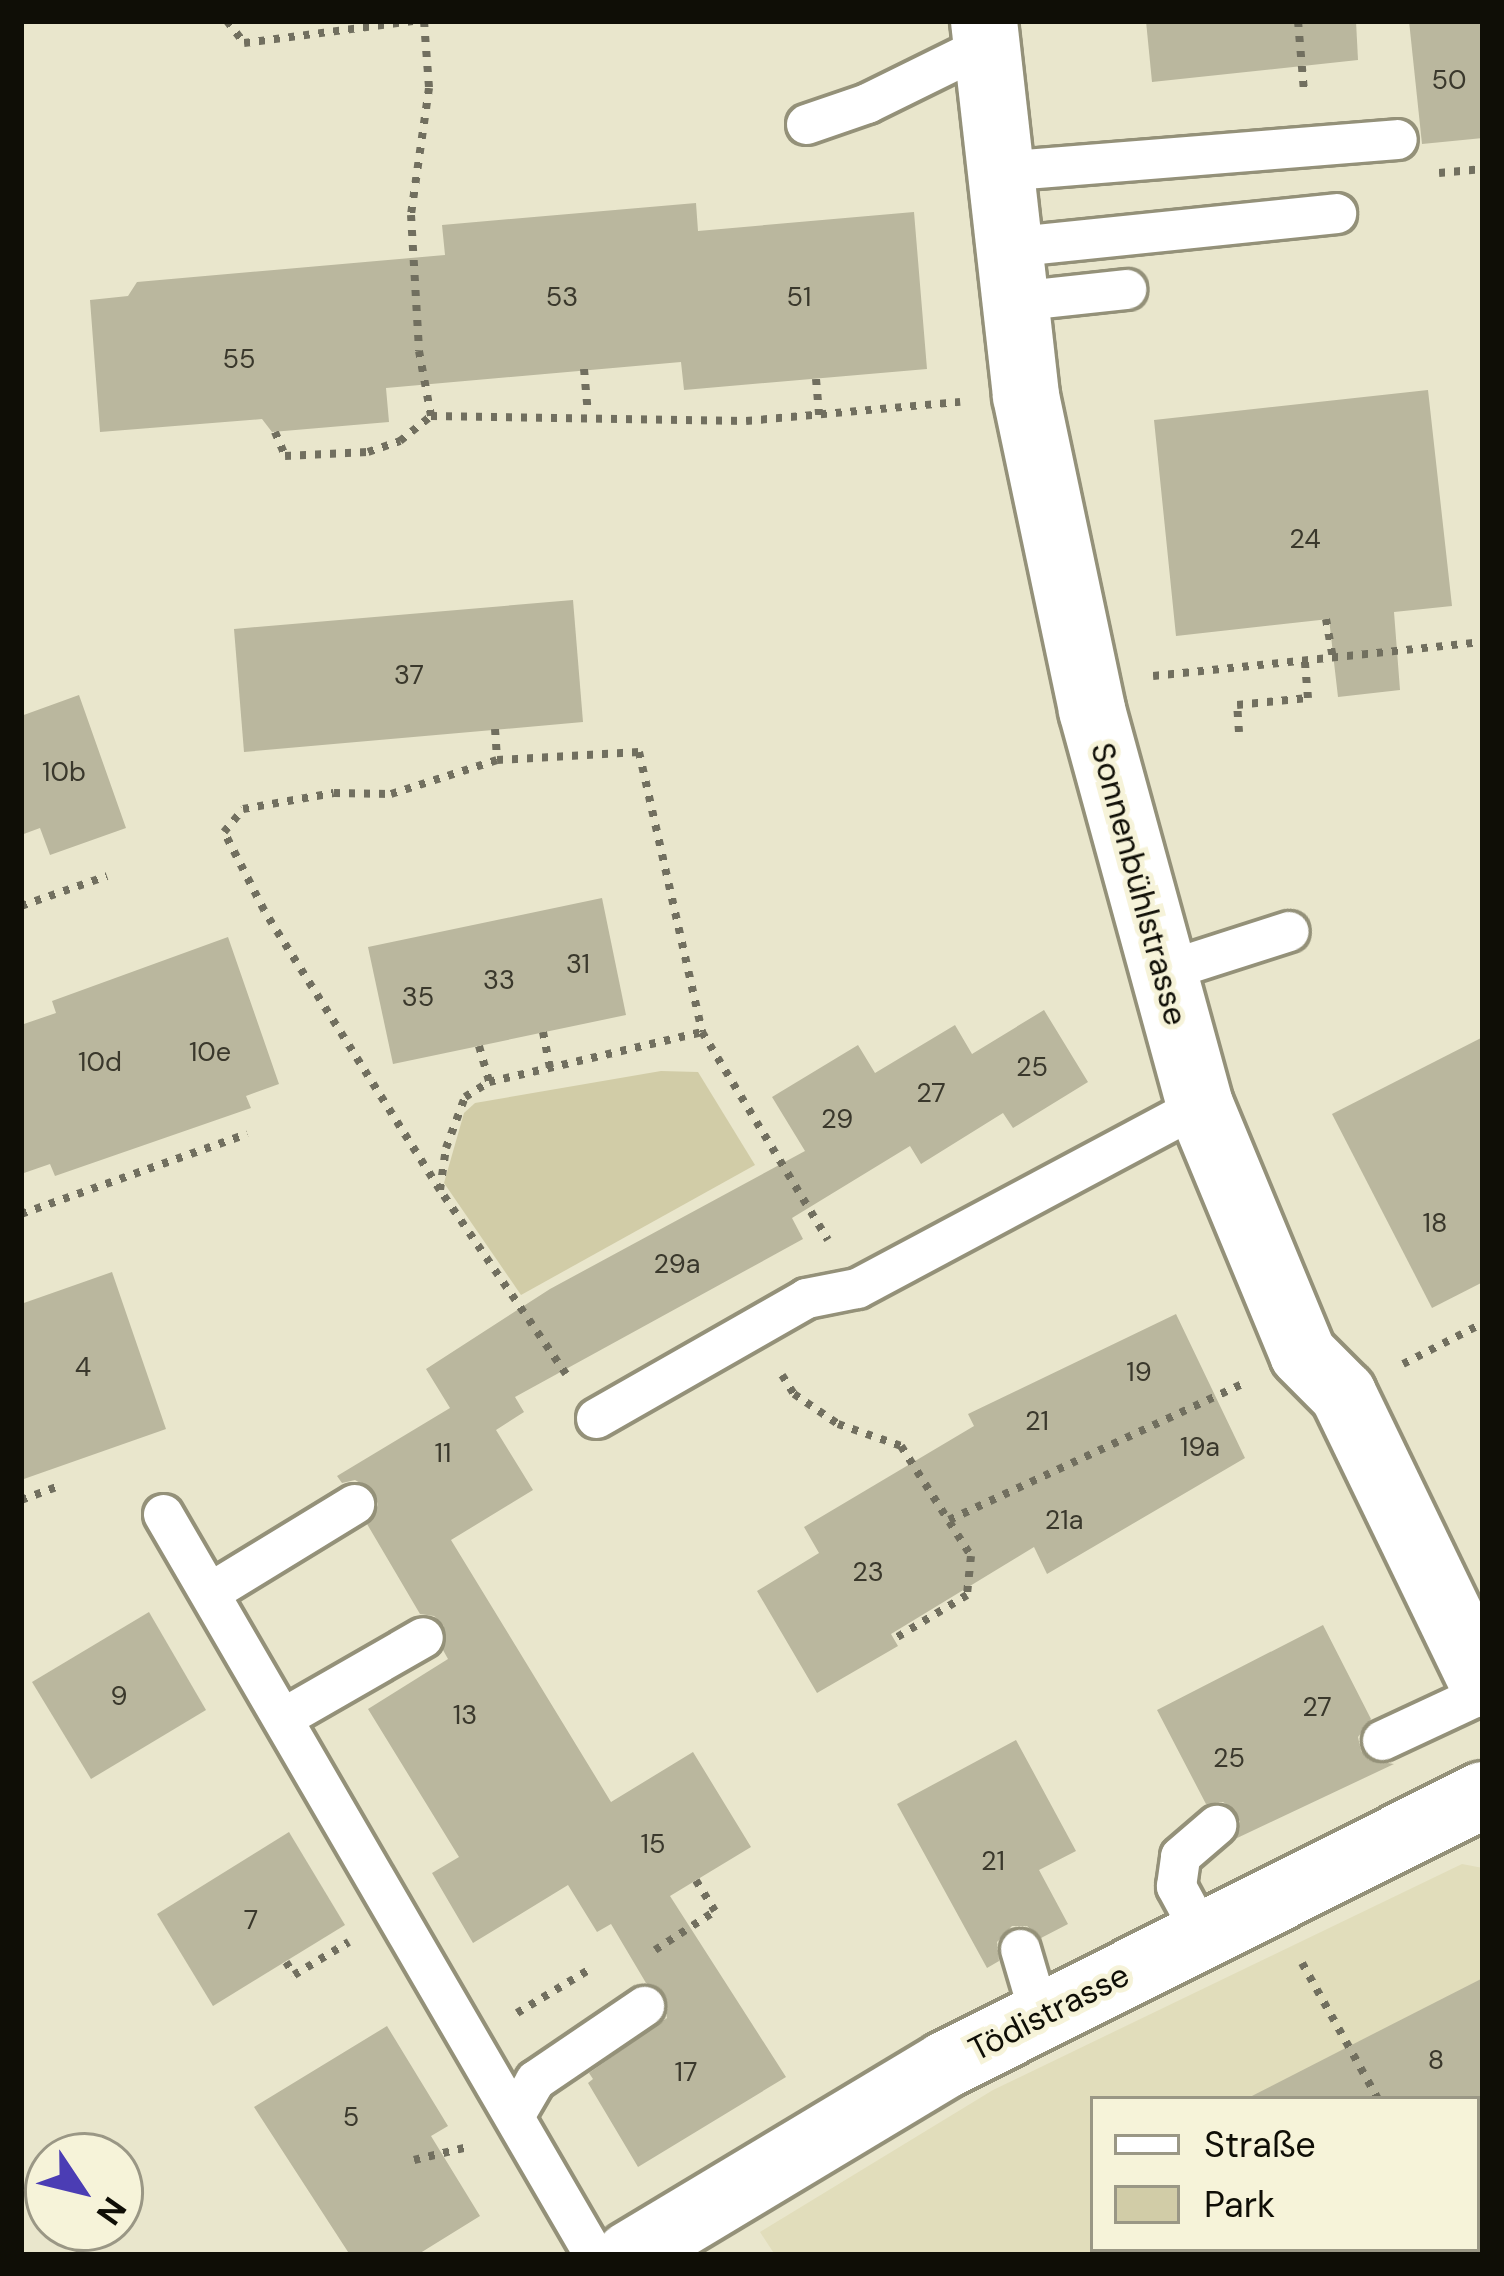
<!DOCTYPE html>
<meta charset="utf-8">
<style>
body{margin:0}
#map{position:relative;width:1504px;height:2276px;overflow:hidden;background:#e9e6cc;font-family:"DM Sans",sans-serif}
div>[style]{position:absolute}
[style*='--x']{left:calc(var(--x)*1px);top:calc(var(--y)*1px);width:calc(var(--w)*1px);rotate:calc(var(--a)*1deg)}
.built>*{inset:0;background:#e1ddbb}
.green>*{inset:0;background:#d1cca7}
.building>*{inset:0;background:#bab79e}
.path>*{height:8px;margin-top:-4px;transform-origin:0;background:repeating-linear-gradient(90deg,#716f5f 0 6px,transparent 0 15px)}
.roads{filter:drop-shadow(3px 0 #949179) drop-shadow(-3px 0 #949179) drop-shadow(0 3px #949179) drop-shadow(0 -3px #949179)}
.service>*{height:39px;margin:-19.5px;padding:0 19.5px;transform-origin:19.5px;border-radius:19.5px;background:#fff}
.minor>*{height:66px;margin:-33px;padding:0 33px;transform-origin:33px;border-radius:33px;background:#fff}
span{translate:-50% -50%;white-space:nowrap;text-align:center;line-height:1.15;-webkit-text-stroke:10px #f6f3d9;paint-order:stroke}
.number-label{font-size:27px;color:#3a382c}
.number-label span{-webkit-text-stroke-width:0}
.street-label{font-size:33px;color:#0f0e06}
.frame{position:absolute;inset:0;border:24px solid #0f0e06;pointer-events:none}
.legend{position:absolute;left:1090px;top:2096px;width:390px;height:156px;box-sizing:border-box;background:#f6f3d9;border:3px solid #9a9785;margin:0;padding:15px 21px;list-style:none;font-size:36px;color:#0f0e06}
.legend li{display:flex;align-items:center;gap:24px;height:60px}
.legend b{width:60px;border:3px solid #9a9785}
.north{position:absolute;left:24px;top:2132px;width:120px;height:120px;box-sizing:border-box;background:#f6f3d9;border:3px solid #9a9785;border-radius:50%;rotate:125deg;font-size:33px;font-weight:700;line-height:48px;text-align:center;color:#0f0e06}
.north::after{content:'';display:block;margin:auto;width:42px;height:54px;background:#4b3db4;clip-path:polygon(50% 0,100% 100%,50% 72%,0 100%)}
</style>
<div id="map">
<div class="built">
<i style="clip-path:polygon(1462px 1864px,1483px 1868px,1483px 2176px,1477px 2179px,1477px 2099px,1093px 2099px,1093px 2249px,1345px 2249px,1333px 2255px,775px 2255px,760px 2232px,993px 2090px)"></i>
</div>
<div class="green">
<i style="clip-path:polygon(661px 1071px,698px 1072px,755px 1165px,521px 1295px,444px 1183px,464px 1113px,475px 1103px)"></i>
</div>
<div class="building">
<i style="clip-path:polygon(1146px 21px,1356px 21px,1358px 60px,1152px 82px)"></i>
<i style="clip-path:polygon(1409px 21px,1483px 21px,1483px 138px,1422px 144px)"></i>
<i style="clip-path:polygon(696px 203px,698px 231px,914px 212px,927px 369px,684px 390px,681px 362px,386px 388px,389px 422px,272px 432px,262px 419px,100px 432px,90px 300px,128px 296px,137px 282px,445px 255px,442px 225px)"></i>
<i style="clip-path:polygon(1428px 390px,1452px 606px,1394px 612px,1400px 690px,1338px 697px,1329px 619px,1176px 636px,1154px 420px)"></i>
<i style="clip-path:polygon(573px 600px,583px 722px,244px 752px,234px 629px)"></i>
<i style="clip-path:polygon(79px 695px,126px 828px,50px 855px,40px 828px,21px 835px,21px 716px)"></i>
<i style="clip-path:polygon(602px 898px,626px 1015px,393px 1064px,368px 947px)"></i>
<i style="clip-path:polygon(228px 937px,279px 1084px,246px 1096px,251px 1108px,55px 1176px,50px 1164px,21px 1174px,21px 1025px,56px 1013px,52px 1001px)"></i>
<i style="clip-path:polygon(1044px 1010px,1088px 1082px,1013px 1128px,1003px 1113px,921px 1164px,910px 1146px,792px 1218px,803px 1239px,515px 1397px,524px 1412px,496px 1430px,533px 1490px,451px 1540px,611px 1802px,693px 1752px,751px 1847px,670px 1896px,786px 2077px,638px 2167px,588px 2083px,593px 2079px,589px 2073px,667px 2018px,664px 1994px,646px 1983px,611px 1924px,597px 1932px,568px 1885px,473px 1943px,432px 1873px,459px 1857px,368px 1709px,448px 1659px,443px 1650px,444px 1626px,434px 1616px,420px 1614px,367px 1524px,378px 1505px,374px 1491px,355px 1480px,342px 1483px,337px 1476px,450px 1408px,426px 1369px,550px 1289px,805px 1151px,772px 1097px,858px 1045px,875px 1073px,955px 1025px,972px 1054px)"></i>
<i style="clip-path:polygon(1483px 1037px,1483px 1282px,1432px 1308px,1332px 1114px)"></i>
<i style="clip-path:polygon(112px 1272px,166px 1429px,21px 1480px,21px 1304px)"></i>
<i style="clip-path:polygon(1176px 1314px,1245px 1458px,1047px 1574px,1034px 1547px,891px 1634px,898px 1646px,817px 1693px,757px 1591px,819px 1553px,804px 1527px,974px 1426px,968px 1414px)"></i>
<i style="clip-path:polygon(149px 1612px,206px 1710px,91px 1779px,32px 1682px)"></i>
<i style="clip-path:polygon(1323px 1625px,1371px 1719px,1358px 1737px,1361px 1751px,1369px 1760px,1394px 1764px,1235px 1839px,1240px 1822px,1235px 1810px,1223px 1802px,1206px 1804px,1157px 1710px)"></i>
<i style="clip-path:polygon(1016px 1740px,1076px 1851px,1039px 1870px,1068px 1924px,1041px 1938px,1027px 1926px,1012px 1926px,997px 1942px,999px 1961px,987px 1968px,897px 1804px)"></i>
<i style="clip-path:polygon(289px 1832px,345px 1925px,213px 2006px,157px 1914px)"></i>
<i style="clip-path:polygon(1483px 1978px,1483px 2099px,1246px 2099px,1375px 2033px)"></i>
<i style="clip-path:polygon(387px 2026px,448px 2126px,431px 2136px,480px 2216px,417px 2255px,350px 2255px,254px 2107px)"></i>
</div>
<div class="path">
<i style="--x:227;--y:21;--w:28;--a:52"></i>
<i style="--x:244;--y:43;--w:170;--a:-7.4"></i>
<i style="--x:424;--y:21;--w:67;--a:85.7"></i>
<i style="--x:429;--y:88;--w:128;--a:98.1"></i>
<i style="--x:411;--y:215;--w:136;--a:86.6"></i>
<i style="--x:419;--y:351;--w:66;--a:79.5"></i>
<i style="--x:431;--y:416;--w:315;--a:0.9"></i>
<i style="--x:746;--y:421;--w:215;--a:-5.1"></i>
<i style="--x:1298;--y:21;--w:70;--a:85.1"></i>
<i style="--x:1439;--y:173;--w:44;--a:-5.2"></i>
<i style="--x:584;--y:369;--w:45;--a:84.9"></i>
<i style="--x:816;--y:379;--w:37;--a:85"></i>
<i style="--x:275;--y:432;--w:26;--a:67"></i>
<i style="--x:285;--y:456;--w:83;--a:-2.8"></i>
<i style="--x:368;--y:452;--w:34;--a:-19"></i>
<i style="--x:400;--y:441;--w:40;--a:-39"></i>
<i style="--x:1326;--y:619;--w:40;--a:80"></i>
<i style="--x:1153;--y:676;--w:332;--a:-5.9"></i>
<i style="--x:495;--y:729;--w:31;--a:86"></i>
<i style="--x:1239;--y:732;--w:27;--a:-94"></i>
<i style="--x:1237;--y:705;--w:71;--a:-5.6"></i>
<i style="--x:1308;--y:698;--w:38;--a:-95"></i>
<i style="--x:21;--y:906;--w:91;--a:-19.2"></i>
<i style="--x:543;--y:1032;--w:37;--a:79"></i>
<i style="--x:479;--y:1046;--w:37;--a:74"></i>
<i style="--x:440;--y:1190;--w:42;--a:-81.9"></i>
<i style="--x:446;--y:1148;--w:54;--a:-69.6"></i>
<i style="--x:465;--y:1097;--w:28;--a:-32"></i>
<i style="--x:489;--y:1082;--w:219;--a:-13.2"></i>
<i style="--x:21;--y:1214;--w:240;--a:-19.5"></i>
<i style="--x:1403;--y:1364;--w:90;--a:-27.1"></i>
<i style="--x:566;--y:1374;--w:223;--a:-124.4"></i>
<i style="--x:440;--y:1190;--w:331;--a:-122.2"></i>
<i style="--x:264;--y:910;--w:88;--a:-117.1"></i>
<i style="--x:224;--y:832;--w:30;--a:-50"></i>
<i style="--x:243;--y:809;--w:92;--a:-10"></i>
<i style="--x:334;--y:793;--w:57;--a:1"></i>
<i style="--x:391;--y:794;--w:111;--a:-17.8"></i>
<i style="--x:497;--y:760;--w:142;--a:-3.2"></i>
<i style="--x:639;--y:752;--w:287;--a:77.3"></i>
<i style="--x:702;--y:1032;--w:243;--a:58.8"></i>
<i style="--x:782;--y:1375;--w:22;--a:58"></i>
<i style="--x:794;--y:1394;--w:53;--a:34.3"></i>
<i style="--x:838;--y:1424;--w:67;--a:19.2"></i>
<i style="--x:901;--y:1446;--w:130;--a:57.5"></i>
<i style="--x:971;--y:1556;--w:39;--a:96"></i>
<i style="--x:967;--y:1595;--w:85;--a:148.9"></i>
<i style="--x:21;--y:1500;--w:40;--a:-20.2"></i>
<i style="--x:949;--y:1520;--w:323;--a:-24.9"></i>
<i style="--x:655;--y:1950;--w:72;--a:-33"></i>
<i style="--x:715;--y:1911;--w:36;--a:-122"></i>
<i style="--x:286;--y:1962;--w:15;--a:58"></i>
<i style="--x:294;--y:1975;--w:64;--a:-31"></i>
<i style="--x:1302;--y:1963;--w:156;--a:60.8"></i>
<i style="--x:517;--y:2013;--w:82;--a:-31"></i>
<i style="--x:414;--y:2160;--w:56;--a:-13.5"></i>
</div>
<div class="roads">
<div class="service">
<i style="--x:806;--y:124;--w:65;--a:-19"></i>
<i style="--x:867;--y:103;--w:134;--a:-26.2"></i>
<i style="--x:1000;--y:171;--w:398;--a:-4.6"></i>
<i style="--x:1008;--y:247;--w:330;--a:-5.9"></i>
<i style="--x:1015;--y:301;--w:112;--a:-6.2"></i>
<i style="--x:1161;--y:972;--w:134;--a:-17.8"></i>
<i style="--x:596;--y:1418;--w:242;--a:-29.7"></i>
<i style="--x:806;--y:1298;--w:52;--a:-11.1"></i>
<i style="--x:857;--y:1288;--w:389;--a:-28.1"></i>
<i style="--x:163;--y:1514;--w:857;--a:59.82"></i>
<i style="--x:210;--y:1592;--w:169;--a:-31.4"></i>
<i style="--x:284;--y:1717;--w:160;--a:-29.9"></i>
<i style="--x:1382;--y:1740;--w:111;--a:-25"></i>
<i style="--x:1203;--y:1936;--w:57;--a:-118.4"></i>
<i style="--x:1176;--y:1886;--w:30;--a:-82"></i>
<i style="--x:1180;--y:1856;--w:48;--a:-40.7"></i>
<i style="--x:1020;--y:1949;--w:71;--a:73.6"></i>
<i style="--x:514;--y:2116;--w:42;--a:-59.7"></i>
<i style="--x:535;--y:2080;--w:132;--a:-34.2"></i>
</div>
<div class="minor">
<i style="--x:984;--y:21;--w:377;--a:83.6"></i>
<i style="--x:1026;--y:396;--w:321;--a:78.1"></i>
<i style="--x:1092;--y:710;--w:409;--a:74.7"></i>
<i style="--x:1200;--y:1105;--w:269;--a:67.5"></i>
<i style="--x:1303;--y:1354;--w:57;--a:45"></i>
<i style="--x:1343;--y:1394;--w:322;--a:64.2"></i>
<i style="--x:629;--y:2255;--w:369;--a:-31"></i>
<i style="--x:945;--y:2065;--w:602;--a:-26.65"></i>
</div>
</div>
<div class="number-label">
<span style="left:1449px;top:80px">50</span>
<span style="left:562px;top:297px">53</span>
<span style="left:799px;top:297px">51</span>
<span style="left:239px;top:359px">55</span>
<span style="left:1305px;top:539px">24</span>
<span style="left:409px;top:675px">37</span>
<span style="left:64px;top:772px">10b</span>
<span style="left:578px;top:964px">31</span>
<span style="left:499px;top:980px">33</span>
<span style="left:418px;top:997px">35</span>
<span style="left:210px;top:1052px">10e</span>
<span style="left:100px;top:1062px">10d</span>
<span style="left:1032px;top:1067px">25</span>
<span style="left:931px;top:1093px">27</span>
<span style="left:837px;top:1119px">29</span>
<span style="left:1435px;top:1223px">18</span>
<span style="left:677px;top:1264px">29a</span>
<span style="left:83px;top:1367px">4</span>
<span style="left:1139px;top:1372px">19</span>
<span style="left:1037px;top:1421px">21</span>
<span style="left:1200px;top:1447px">19a</span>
<span style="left:443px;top:1453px">11</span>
<span style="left:1064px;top:1520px">21a</span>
<span style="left:868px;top:1572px">23</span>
<span style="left:119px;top:1696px">9</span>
<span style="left:1317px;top:1707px">27</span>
<span style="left:465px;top:1715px">13</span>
<span style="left:1229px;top:1758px">25</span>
<span style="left:653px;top:1844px">15</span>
<span style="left:993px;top:1861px">21</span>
<span style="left:251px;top:1920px">7</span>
<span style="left:1436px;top:2060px">8</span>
<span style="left:686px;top:2072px">17</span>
<span style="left:351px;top:2117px">5</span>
</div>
<div class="street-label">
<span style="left:1139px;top:884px;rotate:75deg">Sonnenbühlstrasse</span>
<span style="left:1049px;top:2012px;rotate:-27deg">Tödistrasse</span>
</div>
<div class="frame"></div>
<ul class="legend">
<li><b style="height:15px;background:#fff"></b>Straße</li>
<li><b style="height:33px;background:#d1cca7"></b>Park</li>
</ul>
<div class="north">N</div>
</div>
